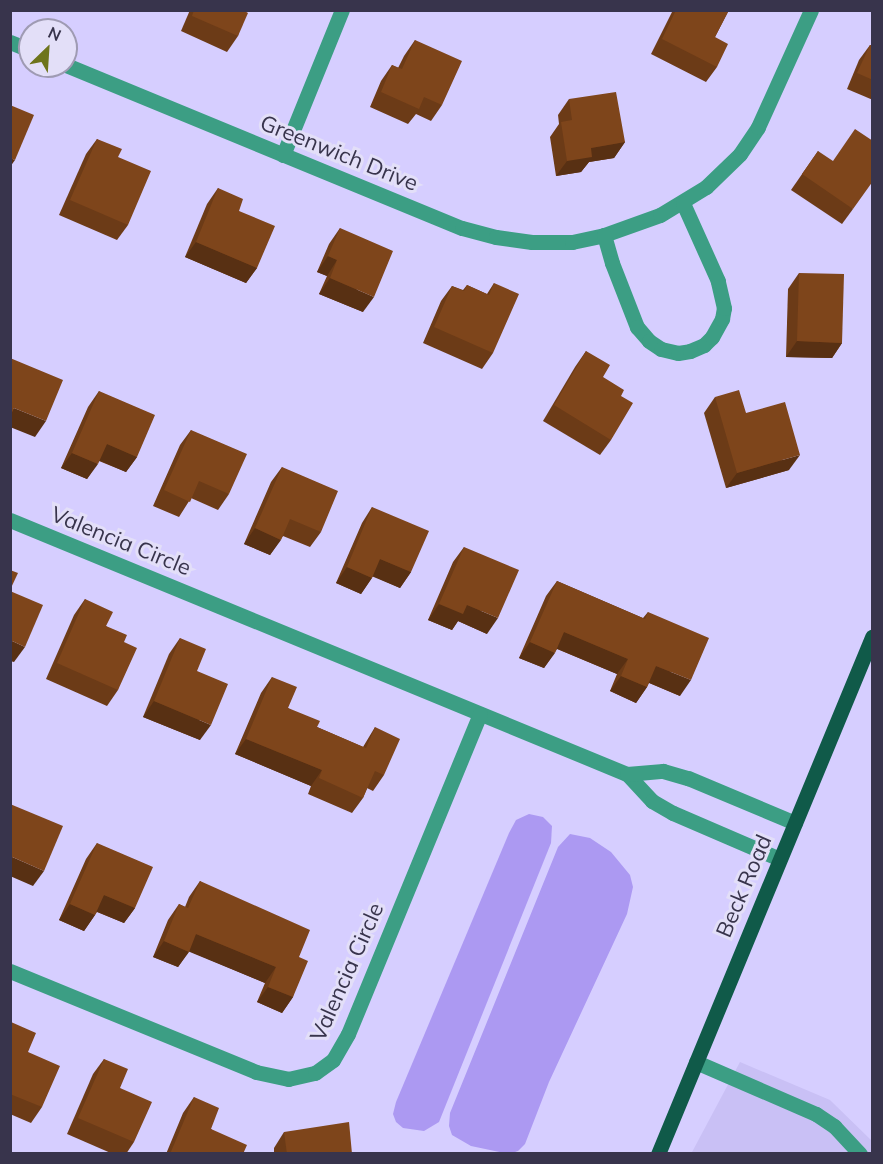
<!DOCTYPE html>
<style>
body{margin:0}
#map{position:relative;width:883px;height:1164px;overflow:hidden;background:#d6ceff;font-family:Mulish,sans-serif}
div>[style]{position:absolute}
[style*='--x']{left:calc(var(--x)*1px);top:calc(var(--y)*1px);width:calc(var(--w)*1px);rotate:calc(var(--a)*1deg)}
.built>*{inset:0;background:#c9c0f5}
.water>*{inset:0;background:#ac99f2}
.minor>*{height:15px;margin:-7.5px;padding:0 7.5px;transform-origin:7.5px;border-radius:7.5px;background:#3c9e84}
.major>*{height:15px;margin:-7.5px;padding:0 7.5px;transform-origin:7.5px;border-radius:7.5px;background:#105a49}
.wall>*{inset:0;background:#6c3b17}
.shaded-wall>*{inset:0;background:#583013}
.building>*{inset:0;background:#7e451b}
span{translate:-50% -50%;white-space:nowrap;text-align:center;line-height:1.15;-webkit-text-stroke:6px #e3dff8;paint-order:stroke}
.street-label{font-size:22px;color:#38344c}
.frame{position:absolute;inset:0;border:12px solid #38344c;pointer-events:none}
.north{position:absolute;left:18px;top:18px;width:60px;height:60px;box-sizing:border-box;background:#e3dff8;border:2px solid #9f9bb3;border-radius:50%;rotate:25deg;font-size:16px;font-weight:700;line-height:24px;text-align:center;color:#38344c}
.north::after{content:'';display:block;margin:auto;width:21px;height:27px;background:#6e741b;clip-path:polygon(50% 0,100% 100%,50% 72%,0 100%)}
</style>
<div id="map">
<div class="built">
<i style="clip-path:polygon(740px 1062px,830px 1100px,872px 1141px,872px 1153px,691px 1154px)"></i>
</div>
<div class="water">
<i style="clip-path:polygon(529px 814px,543px 817px,552px 826px,551px 843px,439px 1122px,424px 1131px,403px 1128px,396px 1122px,393px 1114px,396px 1102px,509px 833px,516px 820px)"></i>
<i style="clip-path:polygon(570px 834px,590px 838px,611px 852px,630px 875px,633px 887px,627px 914px,549px 1082px,525px 1144px,518px 1151px,509px 1154px,471px 1146px,452px 1135px,449px 1126px,450px 1113px,558px 847px)"></i>
</div>
<div class="minor">
<i style="--x:10;--y:42;--w:22;--a:22"></i>
<i style="--x:66;--y:65;--w:428;--a:22.4"></i>
<i style="--x:462;--y:228;--w:35;--a:15"></i>
<i style="--x:496;--y:237;--w:36;--a:8"></i>
<i style="--x:532;--y:242;--w:40;--a:0"></i>
<i style="--x:572;--y:242;--w:33;--a:-12"></i>
<i style="--x:604;--y:235;--w:59;--a:-19.7"></i>
<i style="--x:660;--y:215;--w:54;--a:-31.3"></i>
<i style="--x:706;--y:187;--w:47;--a:-44.1"></i>
<i style="--x:740;--y:154;--w:32;--a:-56"></i>
<i style="--x:758;--y:127;--w:128;--a:-65.6"></i>
<i style="--x:283;--y:155;--w:157;--a:-67.9"></i>
<i style="--x:604;--y:235;--w:29;--a:74"></i>
<i style="--x:612;--y:263;--w:69;--a:68.7"></i>
<i style="--x:637;--y:327;--w:18;--a:49"></i>
<i style="--x:649;--y:341;--w:14;--a:34"></i>
<i style="--x:661;--y:349;--w:17;--a:13"></i>
<i style="--x:678;--y:353;--w:12;--a:-9"></i>
<i style="--x:690;--y:351;--w:15;--a:-23"></i>
<i style="--x:704;--y:345;--w:11;--a:-45"></i>
<i style="--x:712;--y:337;--w:21;--a:-61"></i>
<i style="--x:722;--y:319;--w:11;--a:-80"></i>
<i style="--x:724;--y:308;--w:28;--a:-103"></i>
<i style="--x:718;--y:281;--w:85;--a:-114.2"></i>
<i style="--x:10;--y:520;--w:667;--a:22.38"></i>
<i style="--x:627;--y:774;--w:37;--a:47"></i>
<i style="--x:652;--y:801;--w:24;--a:30"></i>
<i style="--x:673;--y:813;--w:116;--a:23.3"></i>
<i style="--x:627;--y:774;--w:36;--a:-5"></i>
<i style="--x:663;--y:771;--w:26;--a:16"></i>
<i style="--x:688;--y:778;--w:116;--a:22.8"></i>
<i style="--x:10;--y:971;--w:266;--a:22.3"></i>
<i style="--x:256;--y:1072;--w:33;--a:12"></i>
<i style="--x:288;--y:1079;--w:28;--a:-13"></i>
<i style="--x:315;--y:1073;--w:22;--a:-36"></i>
<i style="--x:333;--y:1060;--w:30;--a:-60"></i>
<i style="--x:348;--y:1034;--w:346;--a:-67.6"></i>
<i style="--x:696;--y:1062;--w:131;--a:23.4"></i>
<i style="--x:816;--y:1114;--w:22;--a:34"></i>
<i style="--x:834;--y:1126;--w:38;--a:47"></i>
</div>
<div class="major">
<i style="--x:658;--y:1154;--w:560;--a:-67.51"></i>
</div>
<div class="wall">
<i style="clip-path:polygon(190px 10px,243px 10px,238px 36px,227px 52px,181px 31px)"></i>
<i style="clip-path:polygon(673px 10px,729px 10px,715px 37px,717px 67px,706px 82px,651px 54px)"></i>
<i style="clip-path:polygon(415px 40px,442px 105px,431px 121px,416px 114px,408px 124px,370px 107px,381px 81px,392px 65px,398px 68px,404px 56px)"></i>
<i style="clip-path:polygon(870px 45px,873px 46px,873px 100px,847px 89px,859px 60px)"></i>
<i style="clip-path:polygon(569px 99px,625px 142px,614px 158px,589px 162px,581px 172px,556px 176px,550px 137px,559px 124px,558px 115px)"></i>
<i style="clip-path:polygon(97px 139px,118px 157px,128px 225px,117px 240px,59px 215px,86px 154px)"></i>
<i style="clip-path:polygon(818px 151px,853px 209px,842px 224px,791px 190px)"></i>
<i style="clip-path:polygon(218px 188px,239px 211px,257px 268px,246px 283px,185px 257px,207px 204px)"></i>
<i style="clip-path:polygon(340px 228px,363px 312px,319px 294px,327px 276px,317px 272px,329px 244px)"></i>
<i style="clip-path:polygon(799px 273px,842px 343px,832px 358px,786px 357px,788px 289px)"></i>
<i style="clip-path:polygon(494px 283px,493px 353px,482px 369px,423px 343px,441px 301px,452px 286px,463px 290px,467px 285px,487px 294px)"></i>
<i style="clip-path:polygon(586px 351px,603px 377px,611px 440px,600px 455px,543px 421px,575px 367px)"></i>
<i style="clip-path:polygon(99px 391px,137px 457px,126px 472px,99px 461px,87px 479px,61px 468px,88px 407px)"></i>
<i style="clip-path:polygon(715px 397px,746px 413px,789px 470px,726px 488px,704px 413px)"></i>
<i style="clip-path:polygon(191px 430px,229px 494px,218px 510px,191px 498px,179px 517px,153px 506px,180px 445px)"></i>
<i style="clip-path:polygon(282px 467px,321px 532px,310px 547px,283px 536px,270px 555px,244px 544px,271px 482px)"></i>
<i style="clip-path:polygon(372px 507px,411px 572px,400px 588px,373px 576px,361px 594px,336px 583px,362px 523px)"></i>
<i style="clip-path:polygon(464px 547px,487px 634px,458px 621px,452px 630px,428px 620px,453px 562px)"></i>
<i style="clip-path:polygon(557px 581px,643px 618px,648px 612px,680px 696px,649px 683px,647px 687px,636px 703px,610px 691px,617px 674px,557px 649px,544px 668px,519px 658px,546px 596px)"></i>
<i style="clip-path:polygon(85px 599px,106px 626px,124px 642px,118px 690px,107px 706px,46px 679px,74px 615px)"></i>
<i style="clip-path:polygon(180px 638px,197px 671px,200px 740px,143px 717px,169px 654px)"></i>
<i style="clip-path:polygon(272px 677px,288px 708px,317px 727px,363px 747px,375px 727px,384px 775px,373px 791px,367px 788px,363px 798px,352px 813px,308px 794px,311px 786px,235px 754px,261px 693px)"></i>
<i style="clip-path:polygon(97px 843px,135px 908px,124px 923px,97px 912px,84px 931px,59px 920px,86px 859px)"></i>
<i style="clip-path:polygon(200px 881px,299px 957px,293px 997px,282px 1013px,257px 1002px,265px 983px,189px 951px,178px 967px,153px 957px,168px 920px,179px 904px,185px 907px,189px 897px)"></i>
<i style="clip-path:polygon(10px 1024px,28px 1052px,42px 1107px,31px 1123px,10px 1114px)"></i>
<i style="clip-path:polygon(104px 1059px,120px 1088px,134px 1142px,126px 1154px,113px 1154px,67px 1134px,93px 1074px)"></i>
<i style="clip-path:polygon(194px 1097px,211px 1129px,243px 1154px,166px 1154px,183px 1113px)"></i>
<i style="clip-path:polygon(284px 1132px,352px 1154px,274px 1154px,274px 1148px)"></i>
</div>
<div class="shaded-wall">
<i style="clip-path:polygon(625px 142px,614px 158px,589px 162px,581px 172px,556px 176px,567px 161px,591px 148px)"></i>
<i style="clip-path:polygon(10px 158px,15px 160px,10px 167px)"></i>
<i style="clip-path:polygon(196px 242px,257px 268px,246px 283px,185px 257px)"></i>
<i style="clip-path:polygon(328px 256px,337px 260px,327px 276px,317px 272px)"></i>
<i style="clip-path:polygon(330px 278px,374px 297px,363px 312px,319px 294px)"></i>
<i style="clip-path:polygon(797px 341px,842px 343px,832px 358px,786px 357px)"></i>
<i style="clip-path:polygon(14px 408px,46px 421px,35px 437px,10px 427px,10px 413px)"></i>
<i style="clip-path:polygon(107px 444px,137px 457px,126px 472px,96px 459px)"></i>
<i style="clip-path:polygon(72px 453px,98px 464px,87px 479px,61px 468px)"></i>
<i style="clip-path:polygon(800px 455px,789px 470px,726px 488px,737px 473px)"></i>
<i style="clip-path:polygon(255px 528px,281px 540px,270px 555px,244px 544px)"></i>
<i style="clip-path:polygon(380px 559px,411px 572px,400px 588px,369px 575px)"></i>
<i style="clip-path:polygon(347px 567px,372px 578px,361px 594px,336px 583px)"></i>
<i style="clip-path:polygon(439px 604px,467px 605px,498px 618px,487px 634px,458px 621px,452px 630px,428px 620px)"></i>
<i style="clip-path:polygon(564px 632px,628px 659px,617px 674px,553px 647px)"></i>
<i style="clip-path:polygon(10px 640px,25px 647px,14px 662px,10px 661px)"></i>
<i style="clip-path:polygon(530px 642px,555px 653px,544px 668px,519px 658px)"></i>
<i style="clip-path:polygon(656px 666px,691px 680px,680px 696px,645px 681px)"></i>
<i style="clip-path:polygon(621px 676px,647px 687px,636px 703px,610px 691px)"></i>
<i style="clip-path:polygon(154px 701px,211px 725px,200px 740px,143px 717px)"></i>
<i style="clip-path:polygon(246px 739px,322px 770px,311px 786px,235px 754px)"></i>
<i style="clip-path:polygon(10px 856px,44px 871px,33px 886px,10px 876px)"></i>
<i style="clip-path:polygon(104px 895px,135px 908px,124px 923px,93px 910px)"></i>
<i style="clip-path:polygon(70px 904px,95px 915px,84px 931px,59px 920px)"></i>
<i style="clip-path:polygon(196px 934px,276px 967px,265px 983px,185px 950px)"></i>
<i style="clip-path:polygon(164px 941px,189px 952px,178px 967px,153px 957px)"></i>
<i style="clip-path:polygon(268px 987px,293px 997px,282px 1013px,257px 1002px)"></i>
</div>
<div class="building">
<i style="clip-path:polygon(194px 10px,243px 10px,248px 13px,238px 36px,192px 16px)"></i>
<i style="clip-path:polygon(676px 10px,729px 10px,715px 37px,728px 44px,717px 67px,662px 39px)"></i>
<i style="clip-path:polygon(415px 40px,462px 61px,442px 105px,424px 97px,419px 109px,381px 92px,392px 65px,402px 69px)"></i>
<i style="clip-path:polygon(870px 45px,873px 46px,873px 80px,857px 73px)"></i>
<i style="clip-path:polygon(616px 92px,625px 142px,591px 148px,592px 157px,567px 161px,561px 122px,572px 120px,569px 99px)"></i>
<i style="clip-path:polygon(10px 105px,34px 115px,15px 160px,10px 158px)"></i>
<i style="clip-path:polygon(855px 129px,873px 141px,873px 181px,853px 209px,802px 174px,818px 151px,833px 161px)"></i>
<i style="clip-path:polygon(97px 139px,122px 149px,118px 157px,151px 171px,128px 225px,70px 200px)"></i>
<i style="clip-path:polygon(218px 188px,243px 199px,239px 211px,275px 226px,257px 268px,196px 242px)"></i>
<i style="clip-path:polygon(340px 228px,393px 251px,374px 297px,330px 278px,337px 260px,328px 256px)"></i>
<i style="clip-path:polygon(799px 273px,844px 274px,842px 343px,797px 341px)"></i>
<i style="clip-path:polygon(494px 283px,519px 294px,493px 353px,434px 327px,452px 286px,464px 291px,467px 285px,489px 295px)"></i>
<i style="clip-path:polygon(586px 351px,610px 365px,603px 377px,624px 390px,621px 396px,633px 403px,611px 440px,554px 405px)"></i>
<i style="clip-path:polygon(10px 358px,63px 380px,46px 421px,14px 408px,10px 417px)"></i>
<i style="clip-path:polygon(739px 390px,746px 413px,785px 402px,800px 455px,737px 473px,715px 397px)"></i>
<i style="clip-path:polygon(99px 391px,155px 415px,137px 457px,107px 444px,98px 464px,72px 453px)"></i>
<i style="clip-path:polygon(191px 430px,247px 454px,229px 494px,199px 481px,190px 502px,164px 490px)"></i>
<i style="clip-path:polygon(282px 467px,338px 491px,321px 532px,290px 519px,281px 540px,255px 528px)"></i>
<i style="clip-path:polygon(372px 507px,429px 531px,411px 572px,380px 559px,372px 578px,347px 567px)"></i>
<i style="clip-path:polygon(464px 547px,519px 570px,498px 618px,467px 605px,463px 614px,439px 604px)"></i>
<i style="clip-path:polygon(10px 570px,18px 573px,10px 590px)"></i>
<i style="clip-path:polygon(557px 581px,645px 619px,648px 612px,709px 638px,691px 680px,656px 666px,647px 687px,621px 676px,628px 659px,564px 632px,555px 653px,530px 642px)"></i>
<i style="clip-path:polygon(10px 591px,43px 605px,25px 647px,10px 640px)"></i>
<i style="clip-path:polygon(85px 599px,113px 612px,106px 626px,127px 635px,124px 642px,137px 648px,118px 690px,57px 663px)"></i>
<i style="clip-path:polygon(180px 638px,206px 649px,197px 671px,228px 684px,211px 725px,154px 701px)"></i>
<i style="clip-path:polygon(272px 677px,297px 687px,288px 708px,320px 721px,317px 727px,366px 748px,375px 727px,400px 739px,384px 775px,375px 771px,363px 798px,319px 778px,322px 770px,246px 739px)"></i>
<i style="clip-path:polygon(10px 804px,63px 826px,44px 871px,10px 856px)"></i>
<i style="clip-path:polygon(97px 843px,153px 867px,135px 908px,104px 895px,95px 915px,70px 904px)"></i>
<i style="clip-path:polygon(200px 881px,310px 930px,299px 957px,308px 961px,293px 997px,268px 987px,276px 967px,196px 934px,189px 952px,164px 941px,179px 904px,188px 908px)"></i>
<i style="clip-path:polygon(11px 1022px,36px 1033px,28px 1052px,60px 1066px,42px 1107px,10px 1094px,10px 1024px)"></i>
<i style="clip-path:polygon(104px 1059px,128px 1069px,120px 1088px,152px 1102px,134px 1142px,78px 1118px)"></i>
<i style="clip-path:polygon(194px 1097px,219px 1108px,211px 1129px,247px 1145px,243px 1154px,170px 1154px)"></i>
<i style="clip-path:polygon(349px 1122px,352px 1154px,287px 1154px,284px 1132px)"></i>
</div>
<div class="street-label">
<span style="left:339px;top:153px;rotate:22deg">Greenwich Drive</span>
<span style="left:121px;top:541px;rotate:22deg">Valencia Circle</span>
<span style="left:744px;top:886px;rotate:-67deg">Beck Road</span>
<span style="left:347px;top:972px;rotate:-66deg">Valencia Circle</span>
</div>
<div class="frame"></div>
<div class="north">N</div>
</div>
